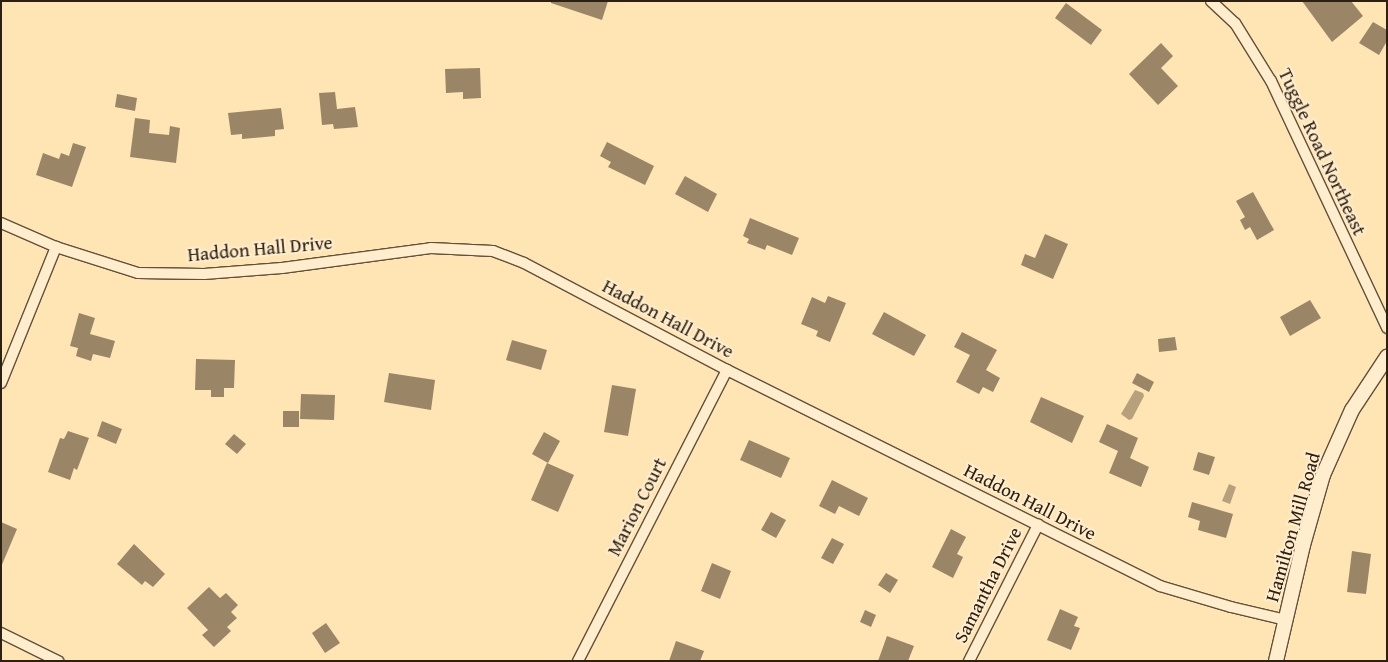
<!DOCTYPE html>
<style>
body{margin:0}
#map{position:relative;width:1388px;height:662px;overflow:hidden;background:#ffe4b4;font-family:"Gentium Book Plus",serif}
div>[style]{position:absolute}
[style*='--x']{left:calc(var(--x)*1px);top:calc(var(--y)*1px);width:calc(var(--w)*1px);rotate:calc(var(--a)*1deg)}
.water>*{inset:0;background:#b7a17d}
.building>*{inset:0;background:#9a8666}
.roads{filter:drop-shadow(1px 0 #61513a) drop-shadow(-1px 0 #61513a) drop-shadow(0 1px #61513a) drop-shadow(0 -1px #61513a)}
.minor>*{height:10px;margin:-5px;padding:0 5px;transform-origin:5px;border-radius:5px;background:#ffedce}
.secondary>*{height:14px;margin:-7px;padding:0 7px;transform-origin:7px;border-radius:7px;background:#ffedce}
span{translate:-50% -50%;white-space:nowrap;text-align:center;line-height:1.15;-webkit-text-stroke:4px #ffedce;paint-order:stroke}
.street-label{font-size:19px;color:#2c2012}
.frame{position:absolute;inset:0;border:2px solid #2c2012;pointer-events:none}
</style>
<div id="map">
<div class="water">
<i style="clip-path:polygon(1135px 390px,1143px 393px,1144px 396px,1132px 419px,1129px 420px,1121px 414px)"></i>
<i style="clip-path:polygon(1229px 484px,1236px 487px,1230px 504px,1222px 501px)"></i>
</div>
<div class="building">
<i style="clip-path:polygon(551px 1px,608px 1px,602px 20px,551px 3px)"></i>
<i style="clip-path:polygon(1302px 1px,1351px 1px,1363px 16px,1332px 42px)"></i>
<i style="clip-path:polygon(1066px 3px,1102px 30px,1091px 45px,1055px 18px)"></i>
<i style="clip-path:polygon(1373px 22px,1387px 30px,1387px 41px,1379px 55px,1359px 43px)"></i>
<i style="clip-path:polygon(1161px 43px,1173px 56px,1161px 68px,1178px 86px,1158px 105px,1129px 74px)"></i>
<i style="clip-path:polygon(480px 68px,481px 98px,463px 99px,463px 92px,446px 93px,445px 69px)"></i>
<i style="clip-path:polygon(335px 92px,337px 109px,355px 107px,358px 127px,334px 129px,333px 124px,322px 125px,319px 93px)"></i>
<i style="clip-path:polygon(117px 94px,137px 98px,135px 111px,115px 107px)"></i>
<i style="clip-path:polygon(281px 108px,284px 129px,275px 130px,275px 136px,242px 139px,242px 134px,231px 135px,228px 113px)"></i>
<i style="clip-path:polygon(135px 118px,150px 120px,149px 133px,169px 135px,170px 126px,180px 128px,176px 163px,130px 157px)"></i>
<i style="clip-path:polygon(607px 142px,654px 166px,645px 185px,608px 167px,611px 162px,600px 156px)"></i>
<i style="clip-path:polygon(73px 143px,86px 147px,72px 187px,36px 175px,43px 153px,59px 159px,61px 153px,69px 156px)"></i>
<i style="clip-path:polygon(685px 176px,717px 194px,708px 212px,675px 194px)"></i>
<i style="clip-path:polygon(1253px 192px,1274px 230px,1257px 240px,1250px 227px,1245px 230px,1240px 220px,1245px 217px,1236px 201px)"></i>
<i style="clip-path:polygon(750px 218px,799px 238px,792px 255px,767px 245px,765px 250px,747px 243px,749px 239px,743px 236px)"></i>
<i style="clip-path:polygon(1045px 234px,1068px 244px,1053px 279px,1021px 265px,1025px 254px,1035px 258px)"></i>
<i style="clip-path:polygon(828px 296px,846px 303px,830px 342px,816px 336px,818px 331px,801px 324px,812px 297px,825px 303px)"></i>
<i style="clip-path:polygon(1310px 300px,1321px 318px,1290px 336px,1280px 317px)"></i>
<i style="clip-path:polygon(884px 312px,926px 335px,914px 356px,872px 334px)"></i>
<i style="clip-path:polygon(79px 313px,95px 318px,90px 334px,115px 341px,110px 358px,93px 354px,91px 361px,76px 356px,78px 348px,70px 346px)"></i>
<i style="clip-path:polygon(962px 332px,997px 350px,986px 370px,1000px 378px,993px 392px,983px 387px,979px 394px,956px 382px,970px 355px,954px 347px)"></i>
<i style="clip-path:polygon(1175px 337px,1177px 350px,1159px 352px,1158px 339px)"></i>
<i style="clip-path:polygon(512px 340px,547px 350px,541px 370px,506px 360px)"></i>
<i style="clip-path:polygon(196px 359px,235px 360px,234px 388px,224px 388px,224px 397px,211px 397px,211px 390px,195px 390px)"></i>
<i style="clip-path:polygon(389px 373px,435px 380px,431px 410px,384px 402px)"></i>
<i style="clip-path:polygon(1137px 373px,1154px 382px,1149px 392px,1132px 383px)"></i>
<i style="clip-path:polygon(612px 385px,636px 389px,628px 436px,604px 432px)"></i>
<i style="clip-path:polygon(301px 394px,335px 395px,334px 420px,300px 419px)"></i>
<i style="clip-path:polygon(1041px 397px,1084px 416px,1072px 443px,1030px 422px)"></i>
<i style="clip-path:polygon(283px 411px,299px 411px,299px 427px,283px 427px)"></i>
<i style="clip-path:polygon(102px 421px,122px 429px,116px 444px,97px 436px)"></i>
<i style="clip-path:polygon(1107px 424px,1138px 438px,1130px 458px,1149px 467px,1141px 487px,1109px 473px,1118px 451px,1099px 442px)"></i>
<i style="clip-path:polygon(68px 431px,89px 438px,77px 470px,74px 468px,70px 480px,48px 472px,60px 438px,64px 439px)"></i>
<i style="clip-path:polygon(544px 432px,560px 441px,548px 463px,532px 454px)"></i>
<i style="clip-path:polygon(234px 434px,246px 444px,237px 454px,225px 444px)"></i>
<i style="clip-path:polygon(749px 440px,790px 458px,781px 478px,740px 460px)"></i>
<i style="clip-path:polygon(1198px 452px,1215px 457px,1209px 475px,1193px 470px)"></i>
<i style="clip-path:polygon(547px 463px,574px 475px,558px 512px,531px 500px)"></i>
<i style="clip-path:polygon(832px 480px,868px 498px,859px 516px,839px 506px,835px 514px,819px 506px)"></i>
<i style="clip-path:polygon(1192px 502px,1233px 514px,1226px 538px,1198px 530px,1200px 521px,1188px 517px)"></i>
<i style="clip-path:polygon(771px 512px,786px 520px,776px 538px,761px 530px)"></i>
<i style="clip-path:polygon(1px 522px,17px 529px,1px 567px)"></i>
<i style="clip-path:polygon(951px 529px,966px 537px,957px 554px,963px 557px,953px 578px,932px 567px)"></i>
<i style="clip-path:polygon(832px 538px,844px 544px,833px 564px,821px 558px)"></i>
<i style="clip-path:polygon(134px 544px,165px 574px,153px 587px,145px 581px,142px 585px,117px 564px)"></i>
<i style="clip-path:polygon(1352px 551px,1371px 554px,1366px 594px,1347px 592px)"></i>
<i style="clip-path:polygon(712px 563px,731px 571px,720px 599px,701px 591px)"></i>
<i style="clip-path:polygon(886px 573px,898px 580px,890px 593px,878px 585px)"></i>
<i style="clip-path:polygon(209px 587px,220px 598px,226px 593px,238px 605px,231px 612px,237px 618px,227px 627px,231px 631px,214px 647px,202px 635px,208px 630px,187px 608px)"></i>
<i style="clip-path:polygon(1060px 609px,1078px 617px,1074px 626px,1080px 628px,1071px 650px,1047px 640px)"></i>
<i style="clip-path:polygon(865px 610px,876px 615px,871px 627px,860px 622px)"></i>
<i style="clip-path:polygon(326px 623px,340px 643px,325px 653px,312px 633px)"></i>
<i style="clip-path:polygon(887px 636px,914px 646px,908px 661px,878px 661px)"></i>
<i style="clip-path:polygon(676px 641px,704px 651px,700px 661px,669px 661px)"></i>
</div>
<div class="roads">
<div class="minor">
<i style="--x:1211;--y:1;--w:33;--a:43"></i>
<i style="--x:1235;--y:23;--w:68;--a:58.2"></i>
<i style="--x:1271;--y:81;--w:273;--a:64.8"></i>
<i style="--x:1;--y:223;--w:60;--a:23.6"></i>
<i style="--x:56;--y:247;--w:86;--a:17.6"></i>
<i style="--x:138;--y:273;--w:66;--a:0.9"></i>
<i style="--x:204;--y:274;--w:78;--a:-4.4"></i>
<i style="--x:282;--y:268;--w:150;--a:-7.6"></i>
<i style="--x:431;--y:248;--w:62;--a:2.8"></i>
<i style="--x:493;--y:251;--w:33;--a:21"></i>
<i style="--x:524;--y:263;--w:229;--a:27.8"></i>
<i style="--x:727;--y:370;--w:484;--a:26.5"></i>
<i style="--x:1160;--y:586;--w:74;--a:16.5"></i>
<i style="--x:1231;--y:607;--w:57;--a:13.3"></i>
<i style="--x:1;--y:383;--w:147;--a:-68"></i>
<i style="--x:1;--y:633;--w:64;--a:26.2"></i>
<i style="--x:578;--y:661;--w:327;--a:-62.9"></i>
<i style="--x:969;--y:661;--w:153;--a:-63.1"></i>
</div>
<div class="secondary">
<i style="--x:1276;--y:661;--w:119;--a:-76.9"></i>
<i style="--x:1303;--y:545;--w:73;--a:-74.1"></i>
<i style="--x:1323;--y:475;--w:71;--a:-66"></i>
<i style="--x:1352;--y:410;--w:64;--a:-56.6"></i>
</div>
</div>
<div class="street-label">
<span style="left:1322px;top:152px;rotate:65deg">Tuggle Road Northeast</span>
<span style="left:260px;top:249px;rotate:-5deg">Haddon Hall Drive</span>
<span style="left:668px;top:319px;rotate:28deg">Haddon Hall Drive</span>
<span style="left:1030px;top:502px;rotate:27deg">Haddon Hall Drive</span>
<span style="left:637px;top:507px;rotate:-63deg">Marion Court</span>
<span style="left:1293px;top:527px;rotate:-74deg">Hamilton Mill Road</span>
<span style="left:988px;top:585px;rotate:-63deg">Samantha Drive</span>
</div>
<div class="frame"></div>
</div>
